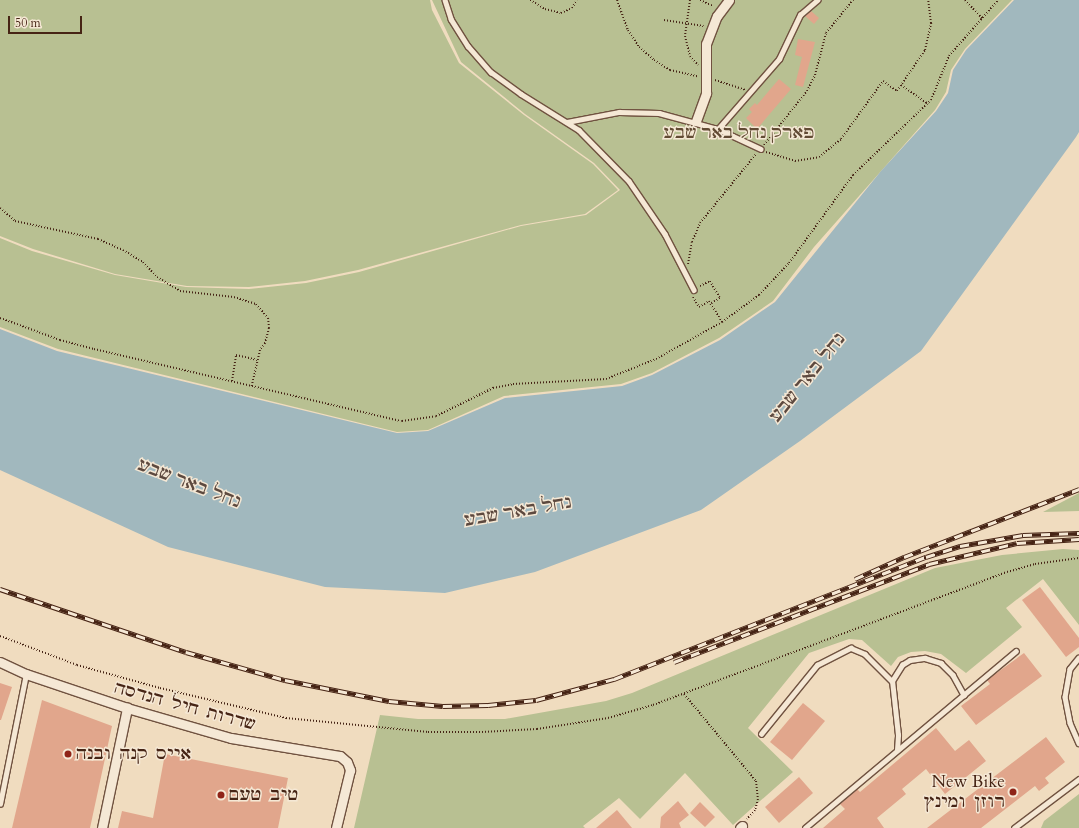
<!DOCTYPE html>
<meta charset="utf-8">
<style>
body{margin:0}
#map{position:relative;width:1079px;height:828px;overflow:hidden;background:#f0dcbf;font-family:Cardo,"Frank Ruhl Libre",serif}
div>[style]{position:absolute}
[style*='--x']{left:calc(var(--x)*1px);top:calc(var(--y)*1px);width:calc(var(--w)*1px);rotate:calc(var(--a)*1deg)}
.green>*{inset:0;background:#b8c092}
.water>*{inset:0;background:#a1b8be}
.building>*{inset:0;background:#e1a68c}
.path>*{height:2px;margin-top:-1px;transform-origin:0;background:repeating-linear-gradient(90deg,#462415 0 1px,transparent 0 3px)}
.roads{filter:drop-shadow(1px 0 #705240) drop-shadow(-1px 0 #705240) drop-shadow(0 1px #705240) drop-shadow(0 -1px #705240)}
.lane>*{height:4.5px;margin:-2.25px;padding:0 2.25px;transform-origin:2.25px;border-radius:2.25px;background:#f5e8d5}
.street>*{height:9px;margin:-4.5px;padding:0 4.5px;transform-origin:4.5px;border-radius:4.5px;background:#f5e8d5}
.rail>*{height:4.5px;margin-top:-2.25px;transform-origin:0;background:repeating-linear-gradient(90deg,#f5e8d5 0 9px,#462415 0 18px);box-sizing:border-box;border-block:1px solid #462415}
.dots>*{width:11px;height:11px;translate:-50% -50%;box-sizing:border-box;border:2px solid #f5e8d5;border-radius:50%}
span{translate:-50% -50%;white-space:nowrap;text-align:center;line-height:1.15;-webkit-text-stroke:3px #f5e8d5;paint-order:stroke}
.park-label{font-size:17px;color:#624b34;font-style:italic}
.street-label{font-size:17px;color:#462415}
.poi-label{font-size:17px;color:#462415}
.left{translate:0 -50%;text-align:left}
.right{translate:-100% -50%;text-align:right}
.water-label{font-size:18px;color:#5d493f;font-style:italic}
.scale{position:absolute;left:8px;top:16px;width:74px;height:18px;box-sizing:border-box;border:2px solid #462415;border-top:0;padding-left:5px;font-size:12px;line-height:14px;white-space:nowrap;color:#462415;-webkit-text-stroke:3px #f5e8d5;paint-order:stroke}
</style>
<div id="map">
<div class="green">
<i style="clip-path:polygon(0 0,430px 0,432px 10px,459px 63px,524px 115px,593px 164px,618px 190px,585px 214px,521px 225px,358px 270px,305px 281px,249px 287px,187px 286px,115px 274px,33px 249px,0 236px)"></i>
<i style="clip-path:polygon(432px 0,1012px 0,965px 49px,951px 70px,946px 92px,935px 110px,814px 247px,773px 301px,719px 338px,652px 373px,621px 384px,504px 396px,428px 430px,397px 432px,58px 349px,0 327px,0 238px,32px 251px,115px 275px,186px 287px,249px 289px,306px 283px,359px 272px,521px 226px,586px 215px,620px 190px,594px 163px,525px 114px,461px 62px)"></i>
<i style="clip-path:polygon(1079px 493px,1079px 511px,1043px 512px)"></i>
<i style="clip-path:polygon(1063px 549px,1079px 550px,1079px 625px,1043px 579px,1006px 608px,1022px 627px,966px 673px,941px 654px,925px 651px,911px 652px,898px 657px,891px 666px,862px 640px,849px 639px,809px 653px,748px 728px,793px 772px,733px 825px,685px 773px,640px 819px,619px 798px,583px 826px,585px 828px,354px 828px,380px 715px,418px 719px,505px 719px,606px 701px,632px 693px,935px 568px,1002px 555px)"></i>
<i style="clip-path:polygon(1079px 794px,1079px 828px,1041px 828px,1044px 821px)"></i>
</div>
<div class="water">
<i style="clip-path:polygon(1014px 0,1079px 0,1079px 132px,1076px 137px,921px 351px,800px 441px,701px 510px,535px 572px,445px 593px,325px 587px,168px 547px,0 470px,0 329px,57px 351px,397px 433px,428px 431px,505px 398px,622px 386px,652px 375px,720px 340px,775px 302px,881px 171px,936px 111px,948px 93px,953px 70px,966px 50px)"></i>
</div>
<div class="building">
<i style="clip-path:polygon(811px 11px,819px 18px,814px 24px,805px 16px)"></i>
<i style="clip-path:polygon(798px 39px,815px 42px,803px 87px,795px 85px,802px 57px,795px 55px)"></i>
<i style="clip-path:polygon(779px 79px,791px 89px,757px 129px,746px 118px,752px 112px,749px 109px,755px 103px,757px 105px)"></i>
<i style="clip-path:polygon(1040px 587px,1079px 638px,1079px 647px,1066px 657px,1022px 600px)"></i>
<i style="clip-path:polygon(1024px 653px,1042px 676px,976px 725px,961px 706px,990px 684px,987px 680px)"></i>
<i style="clip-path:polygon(0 683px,12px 687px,1px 720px,0 720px)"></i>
<i style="clip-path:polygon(42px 700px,112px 726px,90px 828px,12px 828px)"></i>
<i style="clip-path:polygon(803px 703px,825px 721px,792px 760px,770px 742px)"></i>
<i style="clip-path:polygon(936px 728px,955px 751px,969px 740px,986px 761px,945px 794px,926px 769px,902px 789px,906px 794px,877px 818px,884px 828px,823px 828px,845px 809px,840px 804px,857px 789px,860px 792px)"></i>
<i style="clip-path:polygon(1046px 737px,1065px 762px,1045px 778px,1049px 783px,1039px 791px,1035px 786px,981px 828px,927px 828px)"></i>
<i style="clip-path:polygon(165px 754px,288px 778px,278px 828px,118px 828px,122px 811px,153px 818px)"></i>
<i style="clip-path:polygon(799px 777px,813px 793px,779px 823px,765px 807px)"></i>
<i style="clip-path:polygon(678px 801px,689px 815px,679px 823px,681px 828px,660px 828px,661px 817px)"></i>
<i style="clip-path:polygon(700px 802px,715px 817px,705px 827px,690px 813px)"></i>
<i style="clip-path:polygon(617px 810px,632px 828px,596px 828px)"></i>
</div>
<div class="path">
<i style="--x:530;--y:0;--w:17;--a:31"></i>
<i style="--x:545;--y:9;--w:16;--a:14"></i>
<i style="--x:561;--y:13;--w:12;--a:-24"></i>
<i style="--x:572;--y:8;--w:9;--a:-58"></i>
<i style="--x:617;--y:0;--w:32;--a:70"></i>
<i style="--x:628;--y:30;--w:20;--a:57"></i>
<i style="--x:639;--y:47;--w:20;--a:41"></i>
<i style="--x:654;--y:60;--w:19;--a:32"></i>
<i style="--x:670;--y:70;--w:28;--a:13"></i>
<i style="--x:690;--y:0;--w:36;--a:98"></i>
<i style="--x:685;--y:36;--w:21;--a:76"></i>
<i style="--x:690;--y:56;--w:12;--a:48"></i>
<i style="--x:700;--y:0;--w:14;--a:25"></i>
<i style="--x:965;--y:0;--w:25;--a:47"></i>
<i style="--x:664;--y:20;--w:40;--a:8.5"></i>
<i style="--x:715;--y:80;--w:32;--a:18"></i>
<i style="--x:901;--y:85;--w:33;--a:35"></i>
<i style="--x:764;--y:145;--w:69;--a:-51.5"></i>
<i style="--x:807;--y:91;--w:18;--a:-63"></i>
<i style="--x:815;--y:75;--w:43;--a:-75.3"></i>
<i style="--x:826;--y:33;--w:43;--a:-50.7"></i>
<i style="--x:766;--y:152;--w:30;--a:17"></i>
<i style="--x:795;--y:161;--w:24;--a:-9"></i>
<i style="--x:819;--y:157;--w:28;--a:-39"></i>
<i style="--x:841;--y:139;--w:72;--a:-54.1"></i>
<i style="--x:883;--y:81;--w:17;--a:36"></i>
<i style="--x:897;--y:91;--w:50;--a:-55.7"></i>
<i style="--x:925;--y:50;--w:28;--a:-77"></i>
<i style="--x:931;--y:23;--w:23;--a:-97"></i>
<i style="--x:0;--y:208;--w:20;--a:41"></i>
<i style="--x:15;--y:221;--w:85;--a:12.2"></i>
<i style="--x:98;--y:239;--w:27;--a:24"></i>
<i style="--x:123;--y:250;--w:23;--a:31"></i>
<i style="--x:143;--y:262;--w:21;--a:47"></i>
<i style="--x:157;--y:277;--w:27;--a:31"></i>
<i style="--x:180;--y:291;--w:54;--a:6.3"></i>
<i style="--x:234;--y:297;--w:23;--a:18"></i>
<i style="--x:256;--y:304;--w:18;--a:49"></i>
<i style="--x:268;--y:318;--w:10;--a:84"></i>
<i style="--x:269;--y:328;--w:16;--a:105"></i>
<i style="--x:265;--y:343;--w:9;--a:126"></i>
<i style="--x:260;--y:350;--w:37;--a:103"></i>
<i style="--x:688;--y:264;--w:22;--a:-80"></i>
<i style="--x:692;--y:242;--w:21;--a:-67"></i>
<i style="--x:700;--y:223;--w:89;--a:-50.9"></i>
<i style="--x:700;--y:286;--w:11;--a:-27"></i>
<i style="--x:710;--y:281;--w:20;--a:60"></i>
<i style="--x:720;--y:298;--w:12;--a:149"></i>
<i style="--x:693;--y:297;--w:12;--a:59"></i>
<i style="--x:699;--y:307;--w:12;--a:-31"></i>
<i style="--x:709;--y:301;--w:25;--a:58"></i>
<i style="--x:0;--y:318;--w:64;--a:20.1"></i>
<i style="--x:60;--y:340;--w:35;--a:15"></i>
<i style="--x:94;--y:349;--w:316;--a:13.2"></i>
<i style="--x:402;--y:421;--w:34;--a:-8"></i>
<i style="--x:436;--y:416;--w:64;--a:-26.2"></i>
<i style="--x:493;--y:388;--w:20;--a:-11"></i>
<i style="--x:513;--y:384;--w:93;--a:-3.1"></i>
<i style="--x:606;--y:379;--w:54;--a:-21.8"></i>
<i style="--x:656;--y:359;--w:76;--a:-29.3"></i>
<i style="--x:722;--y:322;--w:46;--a:-36.1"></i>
<i style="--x:759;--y:295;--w:44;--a:-46.8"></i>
<i style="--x:789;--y:263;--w:109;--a:-54"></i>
<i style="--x:853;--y:175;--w:108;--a:-43.9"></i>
<i style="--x:931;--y:100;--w:48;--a:-67.8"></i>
<i style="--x:949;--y:56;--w:74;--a:-48.8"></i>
<i style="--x:232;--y:381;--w:26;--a:-81"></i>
<i style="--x:236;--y:355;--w:23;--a:13"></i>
<i style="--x:0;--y:636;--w:82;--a:20.6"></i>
<i style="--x:77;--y:665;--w:86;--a:15.5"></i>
<i style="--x:160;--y:688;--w:130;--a:13.4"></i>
<i style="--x:286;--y:718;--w:143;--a:5.6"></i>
<i style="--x:428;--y:732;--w:54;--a:0"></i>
<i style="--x:482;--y:732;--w:55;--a:-3.1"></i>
<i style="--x:537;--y:729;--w:72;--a:-8.8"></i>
<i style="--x:608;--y:718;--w:47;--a:-16.1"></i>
<i style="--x:653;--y:705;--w:378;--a:-20.6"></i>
<i style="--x:1007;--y:572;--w:29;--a:-16"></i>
<i style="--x:1035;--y:564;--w:44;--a:-7.8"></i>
<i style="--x:684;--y:694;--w:113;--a:50.4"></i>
<i style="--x:756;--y:781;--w:18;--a:84"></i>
<i style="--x:758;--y:799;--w:11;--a:105"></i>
<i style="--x:755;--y:810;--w:12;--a:132"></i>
</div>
<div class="roads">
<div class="lane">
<i style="--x:445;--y:0;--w:20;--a:72"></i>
<i style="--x:451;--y:19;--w:32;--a:58"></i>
<i style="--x:468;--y:46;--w:35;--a:49"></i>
<i style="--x:491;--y:72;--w:37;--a:36"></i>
<i style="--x:521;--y:94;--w:68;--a:31.8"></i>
<i style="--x:579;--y:130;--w:71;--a:45.6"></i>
<i style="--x:629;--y:181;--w:64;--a:55.8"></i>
<i style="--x:665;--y:234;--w:63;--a:62.6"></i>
<i style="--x:567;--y:122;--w:53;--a:-10.9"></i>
<i style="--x:619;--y:112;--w:40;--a:1.4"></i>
<i style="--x:659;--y:113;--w:61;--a:15.2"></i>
<i style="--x:718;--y:129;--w:47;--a:24.9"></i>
<i style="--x:718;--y:129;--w:93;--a:-48.9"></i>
<i style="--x:779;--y:59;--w:49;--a:-64.5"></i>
<i style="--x:800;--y:15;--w:23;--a:-41"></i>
<i style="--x:1079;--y:658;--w:14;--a:129"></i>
<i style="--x:1070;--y:669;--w:28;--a:100"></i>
<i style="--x:1065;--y:697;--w:26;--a:79"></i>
<i style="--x:1070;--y:723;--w:22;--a:66"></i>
<i style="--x:761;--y:734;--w:89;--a:-50.9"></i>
<i style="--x:817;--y:665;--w:38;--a:-27"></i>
<i style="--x:851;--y:648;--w:15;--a:23"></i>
<i style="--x:865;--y:654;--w:38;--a:45"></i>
<i style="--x:897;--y:750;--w:15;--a:-86"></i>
<i style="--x:898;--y:735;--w:54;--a:-96.3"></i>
<i style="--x:892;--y:681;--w:19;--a:-58"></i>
<i style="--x:902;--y:665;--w:9;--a:-32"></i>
<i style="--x:910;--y:660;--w:15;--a:-8"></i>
<i style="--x:925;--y:658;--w:17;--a:17"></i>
<i style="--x:941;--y:663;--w:17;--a:45"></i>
<i style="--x:953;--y:675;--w:23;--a:61"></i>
<i style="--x:0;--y:804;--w:133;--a:-78.7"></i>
<i style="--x:805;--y:828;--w:275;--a:-40"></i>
<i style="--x:1014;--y:828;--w:81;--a:-37"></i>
</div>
<div class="street">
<i style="--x:696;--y:121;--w:30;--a:-70"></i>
<i style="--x:706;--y:93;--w:49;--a:-90"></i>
<i style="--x:706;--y:44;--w:30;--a:-69"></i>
<i style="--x:717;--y:16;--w:20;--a:-53"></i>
<i style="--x:0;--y:662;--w:29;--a:25"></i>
<i style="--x:26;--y:674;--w:107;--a:18.6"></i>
<i style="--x:127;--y:708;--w:108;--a:16.1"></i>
<i style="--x:231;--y:738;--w:110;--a:9.4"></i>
<i style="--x:340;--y:756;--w:9;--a:41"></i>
<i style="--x:347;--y:762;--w:9;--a:69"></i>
<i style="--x:350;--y:770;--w:60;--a:103.6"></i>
<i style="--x:102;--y:828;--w:123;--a:-78.2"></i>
<i style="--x:740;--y:828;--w:3;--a:-45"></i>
</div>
</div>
<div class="rail">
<i style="--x:855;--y:579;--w:54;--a:-24.2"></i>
<i style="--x:904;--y:557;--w:188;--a:-21.2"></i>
<i style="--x:0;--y:589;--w:196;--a:18.7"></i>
<i style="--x:186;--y:652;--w:103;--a:15.8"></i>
<i style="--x:285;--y:680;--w:106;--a:11.4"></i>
<i style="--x:389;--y:701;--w:54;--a:5.3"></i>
<i style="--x:443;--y:706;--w:45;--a:-1.3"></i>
<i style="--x:488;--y:705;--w:48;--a:-5.9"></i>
<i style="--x:536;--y:700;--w:81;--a:-15.1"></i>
<i style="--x:614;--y:679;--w:335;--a:-21.4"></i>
<i style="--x:926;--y:557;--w:36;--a:-18"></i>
<i style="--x:960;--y:546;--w:64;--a:-9.9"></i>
<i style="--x:1023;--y:535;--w:56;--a:-2"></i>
<i style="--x:674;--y:662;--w:273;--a:-21"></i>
<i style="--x:929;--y:564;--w:90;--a:-13.4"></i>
<i style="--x:1017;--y:543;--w:62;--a:-3.7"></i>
</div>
<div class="dots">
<i style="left:68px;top:754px;background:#8f2418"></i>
<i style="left:1013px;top:792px;background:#8f2418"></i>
<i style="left:221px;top:795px;background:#8f2418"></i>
</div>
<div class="park-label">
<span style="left:739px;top:133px">פארק נחל באר שבע</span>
</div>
<div class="street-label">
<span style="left:185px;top:706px;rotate:15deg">שדרות חיל הנדסה</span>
</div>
<div class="poi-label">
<span class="left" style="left:76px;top:754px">אייס קנה ובנה</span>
<span class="right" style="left:1005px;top:792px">New Bike<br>רוזן ומינץ</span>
<span class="left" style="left:229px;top:795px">טיב טעם</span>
</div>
<div class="water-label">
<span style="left:808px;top:378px;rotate:-51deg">נחל באר שבע</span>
<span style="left:189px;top:484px;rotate:21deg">נחל באר שבע</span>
<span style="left:518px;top:512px;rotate:-10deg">נחל באר שבע</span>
</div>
<div class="scale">50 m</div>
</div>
